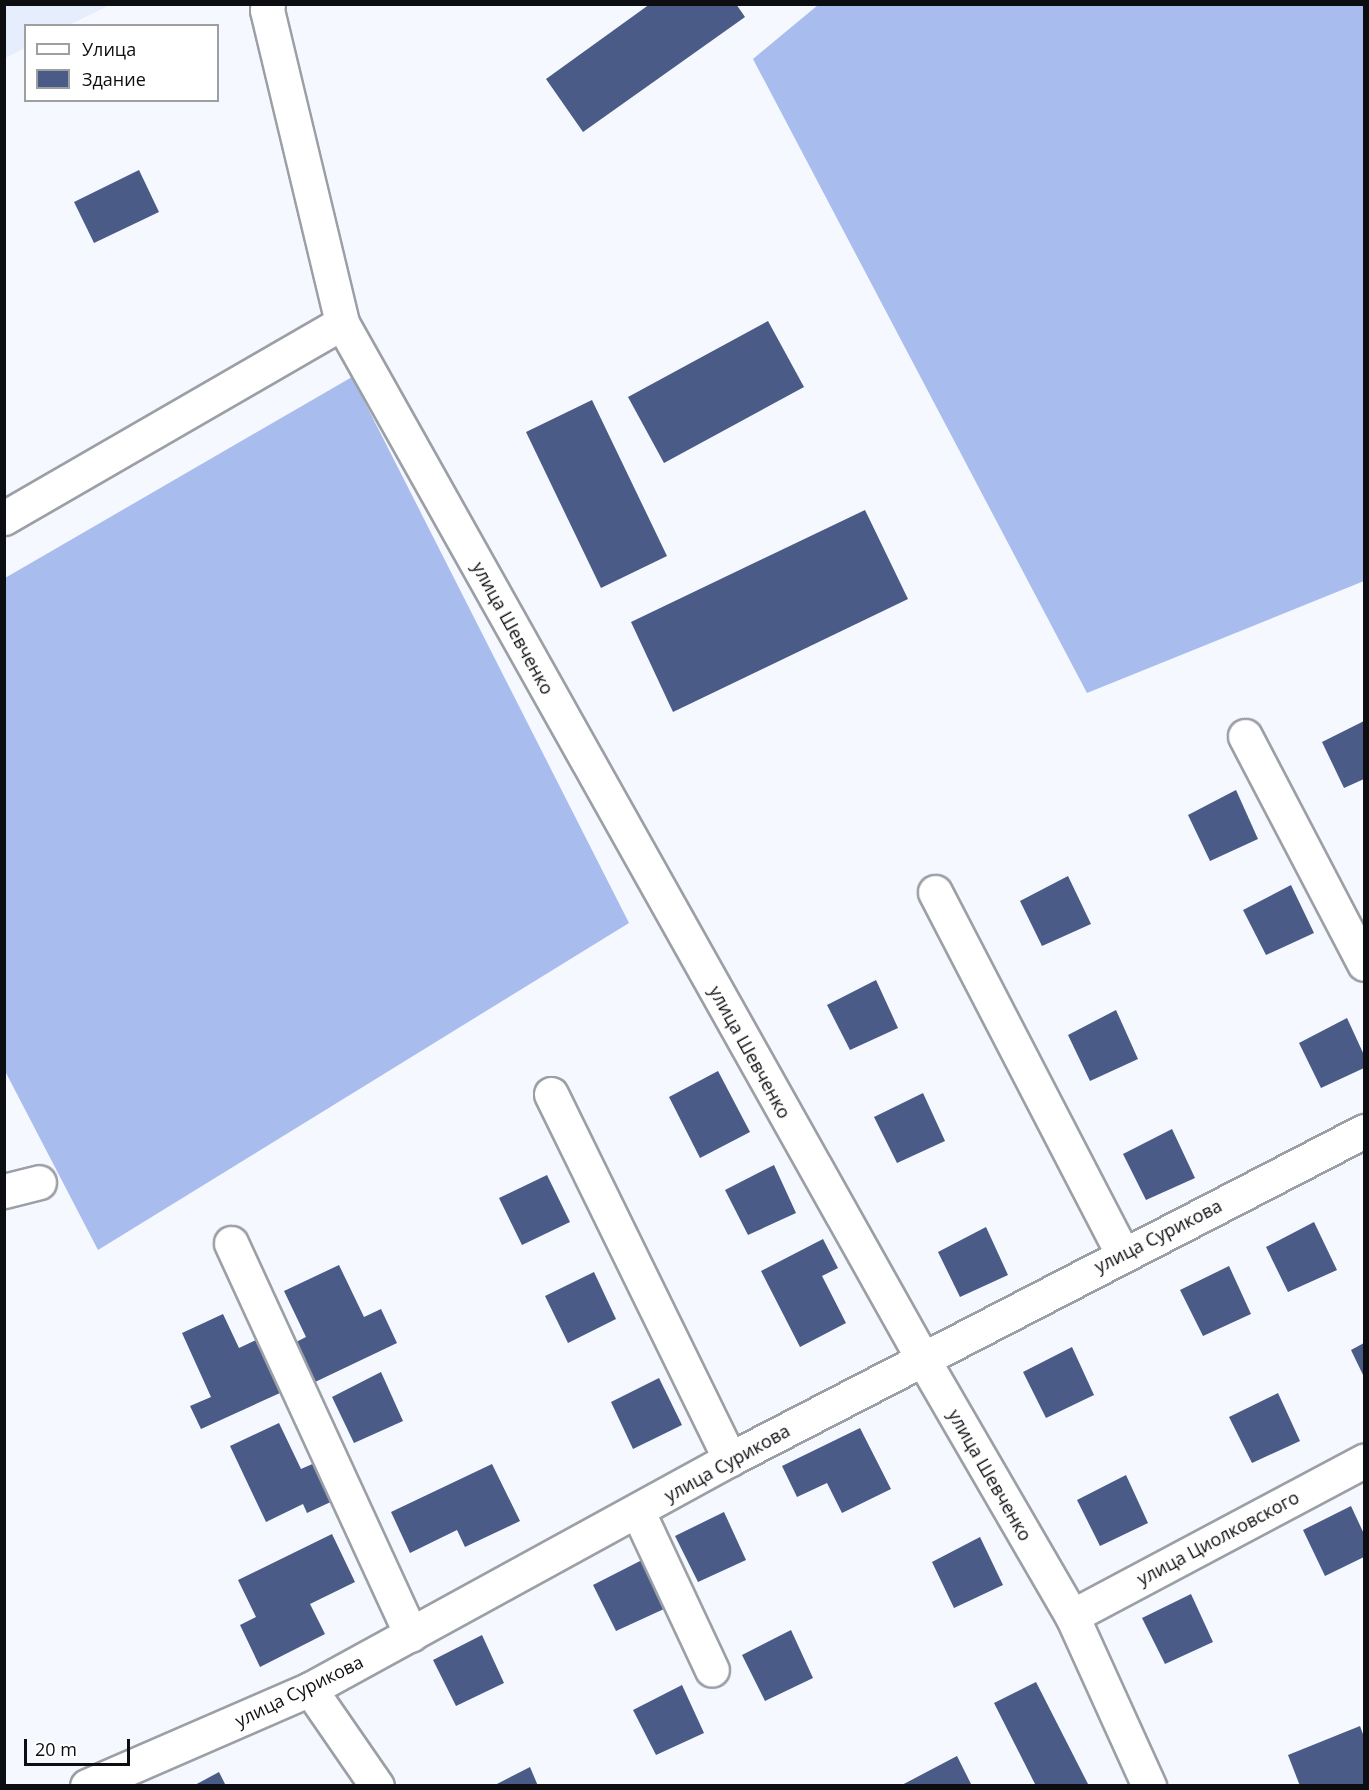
<!DOCTYPE html>
<meta charset="utf-8">
<style>
body{margin:0}
#map{position:relative;width:1369px;height:1790px;overflow:hidden;background:#f5f8fe;font-family:"Open Sans",sans-serif}
div>[style]{position:absolute}
[style*='--x']{left:calc(var(--x)*1px);top:calc(var(--y)*1px);width:calc(var(--w)*1px);rotate:calc(var(--a)*1deg)}
.built>*{inset:0;background:#e6edfc}
.forest>*{inset:0;background:#a8bced}
.building>*{inset:0;background:#495b86}
.roads{filter:drop-shadow(2px 0 #9b9fa6) drop-shadow(-2px 0 #9b9fa6) drop-shadow(0 2px #9b9fa6) drop-shadow(0 -2px #9b9fa6)}
.minor>*{height:33px;margin:-16.5px;padding:0 16.5px;transform-origin:16.5px;border-radius:16.5px;background:#fff}
span{translate:-50% -50%;white-space:nowrap;text-align:center;line-height:1.15;-webkit-text-stroke:6px #fff;paint-order:stroke}
.street-label{font-size:18px;color:#0d0e11}
.frame{position:absolute;inset:0;border:6px solid #0d0e11;pointer-events:none}
.legend{position:absolute;left:24px;top:24px;width:195px;height:78px;box-sizing:border-box;background:#fff;border:2px solid #9e9fa0;margin:0;padding:8px 10px;list-style:none;font-size:18px;color:#0d0e11}
.legend li{display:flex;align-items:center;gap:12px;height:30px}
.legend b{width:30px;border:2px solid #9e9fa0}
.scale{position:absolute;left:24px;top:1739px;width:106px;height:27px;box-sizing:border-box;border:3px solid #0d0e11;border-top:0;padding-left:8px;font-size:18px;line-height:21px;white-space:nowrap;color:#0d0e11;-webkit-text-stroke:4px #fff;paint-order:stroke}
</style>
<div id="map">
<div class="built">
<i style="clip-path:polygon(5px 4px,110px 4px,110px 5px,69px 25px,26px 26px,25px 48px,5px 58px)"></i>
</div>
<div class="forest">
<i style="clip-path:polygon(818px 5px,1364px 5px,1364px 581px,1087px 693px,753px 59px)"></i>
<i style="clip-path:polygon(352px 377px,629px 923px,98px 1250px,5px 1071px,5px 578px)"></i>
</div>
<div class="building">
<i style="clip-path:polygon(650px 4px,736px 4px,745px 17px,583px 132px,546px 79px)"></i>
<i style="clip-path:polygon(139px 170px,159px 212px,94px 243px,74px 202px)"></i>
<i style="clip-path:polygon(768px 321px,804px 387px,664px 463px,628px 397px)"></i>
<i style="clip-path:polygon(592px 400px,667px 556px,601px 588px,526px 432px)"></i>
<i style="clip-path:polygon(865px 510px,908px 599px,673px 712px,631px 622px)"></i>
<i style="clip-path:polygon(1364px 721px,1364px 779px,1344px 788px,1322px 742px)"></i>
<i style="clip-path:polygon(1236px 790px,1258px 839px,1210px 861px,1188px 815px)"></i>
<i style="clip-path:polygon(1068px 876px,1091px 924px,1042px 946px,1020px 901px)"></i>
<i style="clip-path:polygon(1291px 885px,1314px 933px,1266px 955px,1243px 910px)"></i>
<i style="clip-path:polygon(876px 980px,898px 1028px,850px 1050px,827px 1005px)"></i>
<i style="clip-path:polygon(1116px 1010px,1138px 1059px,1090px 1081px,1068px 1035px)"></i>
<i style="clip-path:polygon(1347px 1018px,1364px 1055px,1364px 1068px,1321px 1088px,1299px 1043px)"></i>
<i style="clip-path:polygon(718px 1071px,750px 1132px,700px 1158px,669px 1097px)"></i>
<i style="clip-path:polygon(923px 1093px,945px 1141px,897px 1163px,874px 1117px)"></i>
<i style="clip-path:polygon(1172px 1129px,1195px 1178px,1146px 1200px,1123px 1154px)"></i>
<i style="clip-path:polygon(774px 1165px,796px 1213px,748px 1235px,725px 1190px)"></i>
<i style="clip-path:polygon(547px 1175px,570px 1222px,522px 1245px,499px 1198px)"></i>
<i style="clip-path:polygon(1314px 1222px,1337px 1270px,1288px 1292px,1266px 1247px)"></i>
<i style="clip-path:polygon(986px 1227px,1008px 1275px,960px 1297px,938px 1252px)"></i>
<i style="clip-path:polygon(823px 1239px,838px 1268px,822px 1276px,846px 1323px,800px 1347px,761px 1271px)"></i>
<i style="clip-path:polygon(339px 1265px,364px 1317px,381px 1309px,397px 1343px,313px 1383px,294px 1343px,306px 1337px,284px 1291px)"></i>
<i style="clip-path:polygon(1229px 1266px,1251px 1314px,1203px 1336px,1180px 1290px)"></i>
<i style="clip-path:polygon(594px 1272px,616px 1319px,568px 1343px,545px 1296px)"></i>
<i style="clip-path:polygon(223px 1314px,239px 1348px,256px 1340px,280px 1393px,201px 1429px,190px 1406px,211px 1397px,182px 1333px)"></i>
<i style="clip-path:polygon(1364px 1343px,1364px 1377px,1351px 1350px)"></i>
<i style="clip-path:polygon(1072px 1347px,1094px 1395px,1046px 1418px,1023px 1372px)"></i>
<i style="clip-path:polygon(381px 1372px,403px 1421px,354px 1443px,332px 1397px)"></i>
<i style="clip-path:polygon(659px 1378px,682px 1425px,633px 1449px,611px 1402px)"></i>
<i style="clip-path:polygon(1278px 1393px,1300px 1441px,1252px 1463px,1229px 1417px)"></i>
<i style="clip-path:polygon(279px 1423px,301px 1469px,317px 1462px,335px 1500px,307px 1513px,303px 1504px,266px 1522px,230px 1446px)"></i>
<i style="clip-path:polygon(860px 1428px,891px 1489px,842px 1513px,827px 1483px,797px 1497px,782px 1466px)"></i>
<i style="clip-path:polygon(492px 1464px,520px 1521px,465px 1547px,457px 1530px,410px 1553px,391px 1512px)"></i>
<i style="clip-path:polygon(1126px 1475px,1148px 1523px,1100px 1546px,1077px 1500px)"></i>
<i style="clip-path:polygon(1351px 1506px,1364px 1534px,1364px 1557px,1325px 1576px,1303px 1530px)"></i>
<i style="clip-path:polygon(724px 1512px,746px 1560px,698px 1582px,675px 1536px)"></i>
<i style="clip-path:polygon(332px 1534px,355px 1582px,310px 1604px,325px 1634px,260px 1667px,240px 1625px,256px 1617px,238px 1580px)"></i>
<i style="clip-path:polygon(980px 1537px,1003px 1585px,954px 1608px,932px 1562px)"></i>
<i style="clip-path:polygon(642px 1560px,664px 1609px,616px 1631px,593px 1585px)"></i>
<i style="clip-path:polygon(1191px 1594px,1213px 1642px,1165px 1664px,1142px 1618px)"></i>
<i style="clip-path:polygon(791px 1630px,813px 1678px,765px 1701px,742px 1655px)"></i>
<i style="clip-path:polygon(482px 1635px,504px 1683px,456px 1706px,433px 1660px)"></i>
<i style="clip-path:polygon(1036px 1682px,1088px 1784px,1084px 1786px,1036px 1786px,994px 1703px)"></i>
<i style="clip-path:polygon(682px 1685px,704px 1733px,656px 1755px,633px 1710px)"></i>
<i style="clip-path:polygon(1360px 1726px,1364px 1737px,1364px 1786px,1300px 1786px,1288px 1755px)"></i>
<i style="clip-path:polygon(957px 1756px,972px 1786px,900px 1786px)"></i>
<i style="clip-path:polygon(530px 1767px,538px 1786px,493px 1786px)"></i>
<i style="clip-path:polygon(219px 1772px,226px 1786px,193px 1786px)"></i>
</div>
<div class="roads">
<div class="minor">
<i style="--x:268;--y:4;--w:6;--a:99"></i>
<i style="--x:267;--y:10;--w:322;--a:76.5"></i>
<i style="--x:342;--y:323;--w:1190;--a:60.72"></i>
<i style="--x:924;--y:1361;--w:295;--a:59.9"></i>
<i style="--x:1072;--y:1616;--w:187;--a:65.6"></i>
<i style="--x:4;--y:518;--w:390;--a:-30"></i>
<i style="--x:1245;--y:736;--w:257;--a:62.4"></i>
<i style="--x:935;--y:892;--w:408;--a:62.6"></i>
<i style="--x:551;--y:1094;--w:407;--a:63.9"></i>
<i style="--x:4;--y:1191;--w:36;--a:-14"></i>
<i style="--x:231;--y:1243;--w:431;--a:65.3"></i>
<i style="--x:638;--y:1512;--w:174;--a:64.9"></i>
<i style="--x:1072;--y:1616;--w:331;--a:-28"></i>
<i style="--x:310;--y:1689;--w:118;--a:55.4"></i>
<i style="--x:87;--y:1786;--w:243;--a:-23.5"></i>
<i style="--x:310;--y:1689;--w:479;--a:-28.7"></i>
<i style="--x:730;--y:1459;--w:714;--a:-27.35"></i>
</div>
</div>
<div class="street-label">
<span style="left:513px;top:628px;rotate:61deg">улица Шевченко</span>
<span style="left:750px;top:1052px;rotate:61deg">улица Шевченко</span>
<span style="left:1158px;top:1236px;rotate:-27deg">улица Сурикова</span>
<span style="left:727px;top:1463px;rotate:-29deg">улица Сурикова</span>
<span style="left:990px;top:1475px;rotate:60deg">улица Шевченко</span>
<span style="left:1218px;top:1538px;rotate:-28deg">улица Циолковского</span>
<span style="left:299px;top:1691px;rotate:-26deg">улица Сурикова</span>
</div>
<div class="frame"></div>
<ul class="legend">
<li><b style="height:8px;background:#fff"></b>Улица</li>
<li><b style="height:16px;background:#495b86"></b>Здание</li>
</ul>
<div class="scale">20 m</div>
</div>
